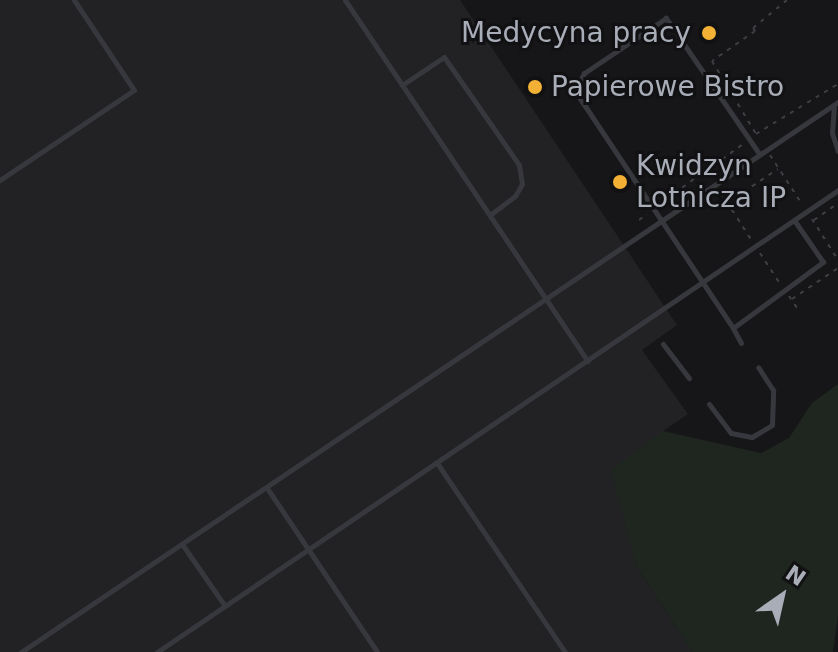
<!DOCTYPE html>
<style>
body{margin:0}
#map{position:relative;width:838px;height:652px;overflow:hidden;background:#161618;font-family:"DejaVu Sans",sans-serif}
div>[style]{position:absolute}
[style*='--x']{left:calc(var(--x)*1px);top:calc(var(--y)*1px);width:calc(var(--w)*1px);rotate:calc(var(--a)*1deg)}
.built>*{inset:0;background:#222225}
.green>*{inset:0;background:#1e261f}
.path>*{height:2px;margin-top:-1px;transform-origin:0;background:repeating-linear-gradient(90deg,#3d3f44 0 4px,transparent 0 10px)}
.lane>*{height:5px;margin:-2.5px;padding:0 2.5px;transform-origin:2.5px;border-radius:2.5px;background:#37383d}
.dots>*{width:22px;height:22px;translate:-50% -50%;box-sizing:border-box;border:4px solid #111113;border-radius:50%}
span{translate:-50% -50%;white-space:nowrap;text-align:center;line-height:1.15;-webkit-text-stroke:6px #111113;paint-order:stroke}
.poi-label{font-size:28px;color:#a8adb8}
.right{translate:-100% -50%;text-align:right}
.left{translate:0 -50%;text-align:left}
.north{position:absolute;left:742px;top:556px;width:80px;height:80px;-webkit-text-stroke:6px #111113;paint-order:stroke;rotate:34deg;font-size:22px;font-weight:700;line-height:32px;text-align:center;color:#a8adb8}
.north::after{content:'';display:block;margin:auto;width:28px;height:36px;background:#a8adb8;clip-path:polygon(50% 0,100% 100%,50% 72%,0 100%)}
</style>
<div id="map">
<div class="built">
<i style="clip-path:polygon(0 0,460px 0,677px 325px,642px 350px,688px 414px,663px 431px,636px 565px,692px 652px,0 652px)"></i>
</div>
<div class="green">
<i style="clip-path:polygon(838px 384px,838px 616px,833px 652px,692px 652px,636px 565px,611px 470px,663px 431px,761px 453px,789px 438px,812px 403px)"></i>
</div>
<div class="path">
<i style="--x:787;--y:0;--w:44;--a:140.5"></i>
<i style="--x:753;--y:28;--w:4;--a:56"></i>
<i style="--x:755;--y:31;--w:52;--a:145.1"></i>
<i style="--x:712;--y:61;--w:85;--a:58.9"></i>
<i style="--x:756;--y:134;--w:96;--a:-31.4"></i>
<i style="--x:770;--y:155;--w:59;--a:56.9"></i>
<i style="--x:710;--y:177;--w:7;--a:-124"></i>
<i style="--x:706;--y:171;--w:46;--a:-36.1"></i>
<i style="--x:721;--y:193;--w:57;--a:57.1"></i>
<i style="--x:727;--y:203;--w:61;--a:-33.7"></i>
<i style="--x:658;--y:205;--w:58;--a:-35.9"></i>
<i style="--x:812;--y:219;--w:49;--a:57.6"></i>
<i style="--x:639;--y:220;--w:10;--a:-37"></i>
<i style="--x:814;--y:220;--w:29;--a:-35"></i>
<i style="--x:760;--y:253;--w:37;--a:57"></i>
<i style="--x:789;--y:296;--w:14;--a:56"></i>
<i style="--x:792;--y:299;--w:55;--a:-34"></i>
</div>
<div class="lane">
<i style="--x:345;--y:0;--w:435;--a:56.1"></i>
<i style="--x:402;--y:85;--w:50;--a:-33.7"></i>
<i style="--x:444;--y:57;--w:131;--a:55.2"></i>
<i style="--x:519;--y:165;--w:19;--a:81"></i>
<i style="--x:522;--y:184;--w:14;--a:120"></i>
<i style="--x:515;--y:196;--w:31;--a:143"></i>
<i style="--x:834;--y:105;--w:28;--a:94"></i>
<i style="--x:832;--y:133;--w:19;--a:72"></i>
<i style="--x:758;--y:152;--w:163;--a:-124.5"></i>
<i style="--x:666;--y:18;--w:99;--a:146.1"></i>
<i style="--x:584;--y:73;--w:20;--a:117"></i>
<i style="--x:575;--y:91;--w:285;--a:56.3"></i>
<i style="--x:733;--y:328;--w:112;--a:-36.3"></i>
<i style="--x:823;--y:262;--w:51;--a:-124.6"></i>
<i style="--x:0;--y:180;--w:161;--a:-33.9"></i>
<i style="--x:134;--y:90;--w:108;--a:-123.7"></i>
<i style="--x:733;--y:328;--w:17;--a:62"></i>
<i style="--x:663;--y:344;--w:43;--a:52.6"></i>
<i style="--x:709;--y:404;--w:36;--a:53"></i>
<i style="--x:731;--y:433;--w:21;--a:11"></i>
<i style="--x:752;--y:437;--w:23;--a:-31"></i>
<i style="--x:772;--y:425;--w:35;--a:-88"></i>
<i style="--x:773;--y:390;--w:27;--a:-123"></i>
<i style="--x:437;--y:463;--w:228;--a:55.9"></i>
<i style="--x:267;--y:488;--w:197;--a:56.1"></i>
<i style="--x:182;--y:544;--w:75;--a:55.3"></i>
<i style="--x:21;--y:652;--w:985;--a:-33.95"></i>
<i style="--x:157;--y:652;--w:823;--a:-34.15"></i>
</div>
<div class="dots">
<i style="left:709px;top:33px;background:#f2b134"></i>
<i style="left:535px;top:87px;background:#f2b134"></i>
<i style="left:620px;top:182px;background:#f2b134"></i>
</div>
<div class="poi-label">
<span class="right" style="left:691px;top:33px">Medycyna pracy</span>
<span class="left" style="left:551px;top:87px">Papierowe Bistro</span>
<span class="left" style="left:636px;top:182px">Kwidzyn<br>Lotnicza IP</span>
</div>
<div class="north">N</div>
</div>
